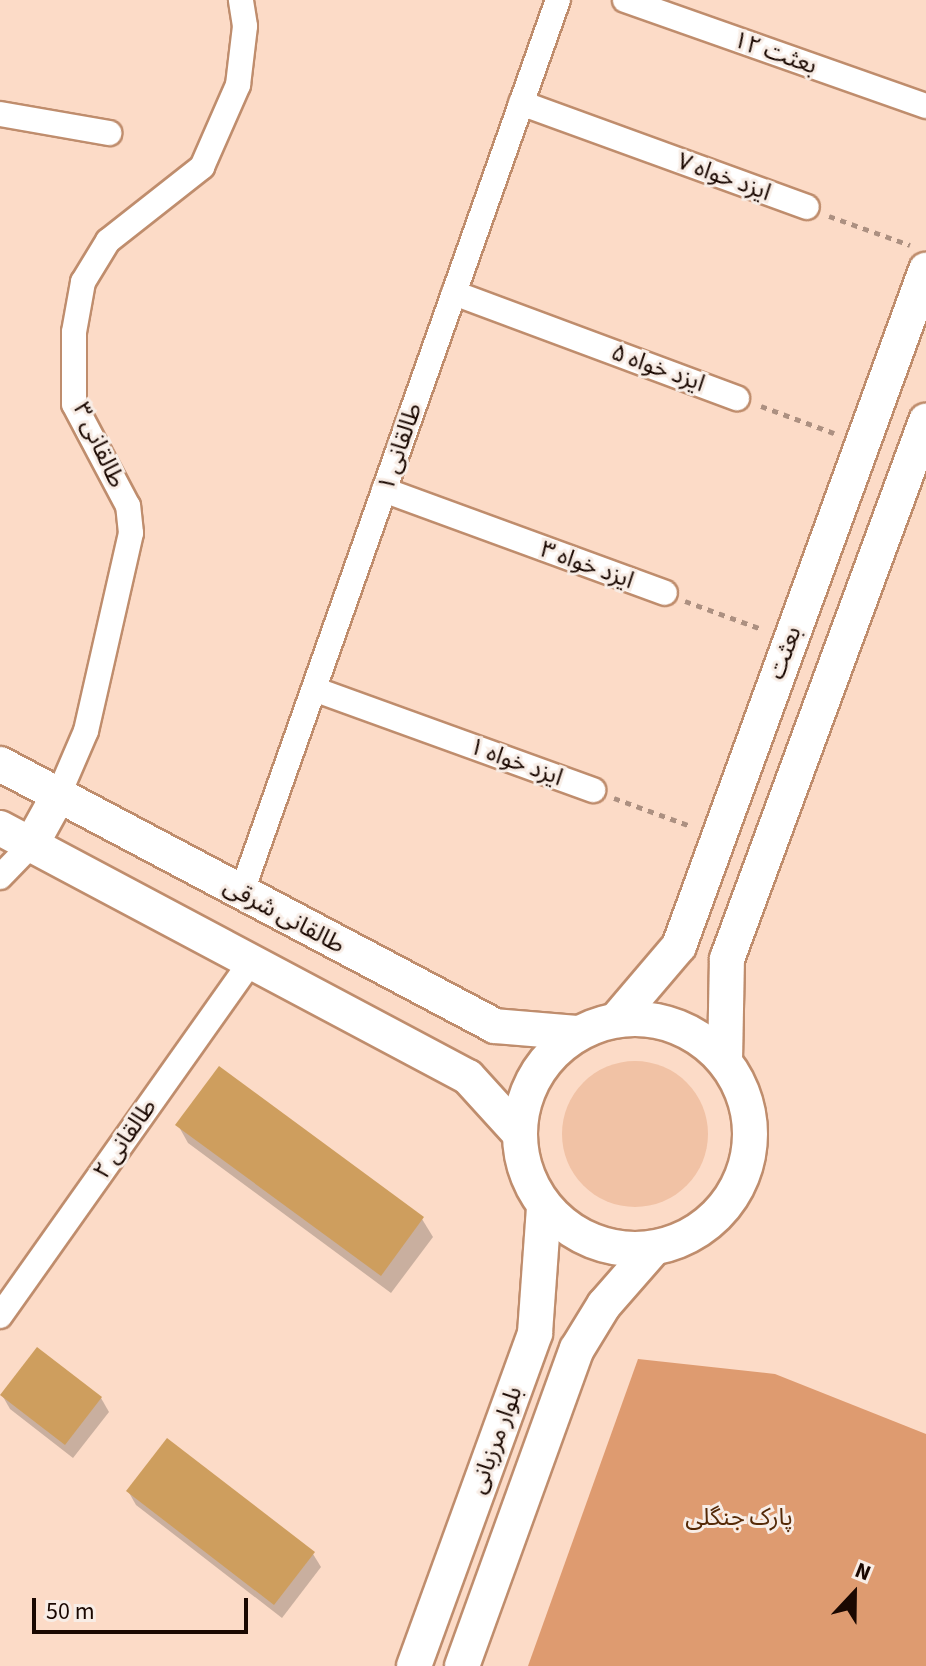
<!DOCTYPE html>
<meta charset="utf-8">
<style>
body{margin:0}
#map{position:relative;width:926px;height:1666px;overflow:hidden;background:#fcdbc7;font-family:"Source Sans 3","Noto Sans Arabic",sans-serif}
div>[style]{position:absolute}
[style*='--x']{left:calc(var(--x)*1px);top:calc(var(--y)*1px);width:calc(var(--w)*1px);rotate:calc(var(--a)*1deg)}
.green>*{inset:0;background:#f1c2a5}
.round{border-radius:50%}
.forest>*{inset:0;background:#de9b70}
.shadow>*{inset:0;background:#0003}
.building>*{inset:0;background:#ce9e5e}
.path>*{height:5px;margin-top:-2.5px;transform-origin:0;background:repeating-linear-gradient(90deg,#ac9081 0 6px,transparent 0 12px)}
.roads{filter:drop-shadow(2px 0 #bf8d6d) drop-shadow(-2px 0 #bf8d6d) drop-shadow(0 2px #bf8d6d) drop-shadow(0 -2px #bf8d6d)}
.street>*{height:24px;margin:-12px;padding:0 12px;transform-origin:12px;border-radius:12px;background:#fff}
.secondary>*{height:34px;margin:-17px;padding:0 17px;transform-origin:17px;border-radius:17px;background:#fff}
.secondary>.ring{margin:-17px;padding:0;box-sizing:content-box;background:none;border:34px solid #fff;border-radius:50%}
span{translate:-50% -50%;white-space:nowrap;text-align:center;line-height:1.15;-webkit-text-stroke:6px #f8ede6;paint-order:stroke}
.street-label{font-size:24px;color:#1a0801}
.park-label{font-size:24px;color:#542907}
.north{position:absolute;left:814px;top:1554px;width:80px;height:80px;-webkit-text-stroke:6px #f8ede6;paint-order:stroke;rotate:22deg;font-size:22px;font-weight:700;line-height:32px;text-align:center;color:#1a0801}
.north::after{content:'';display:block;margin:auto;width:28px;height:36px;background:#1a0801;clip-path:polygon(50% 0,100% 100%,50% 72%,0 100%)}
.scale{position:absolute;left:32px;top:1598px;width:216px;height:36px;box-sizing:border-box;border:4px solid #1a0801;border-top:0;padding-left:10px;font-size:24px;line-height:28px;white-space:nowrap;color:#1a0801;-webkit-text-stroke:6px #f8ede6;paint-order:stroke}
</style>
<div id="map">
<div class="green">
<i class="round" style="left:562px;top:1061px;width:146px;height:146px"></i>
</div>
<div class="forest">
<i style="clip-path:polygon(638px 1359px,775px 1374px,926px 1434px,926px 1666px,528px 1666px)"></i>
</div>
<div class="shadow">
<i style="clip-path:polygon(178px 1125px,422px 1219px,433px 1237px,391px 1293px,188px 1143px)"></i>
<i style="clip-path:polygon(2px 1395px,101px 1398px,109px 1412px,73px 1458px,10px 1409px)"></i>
<i style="clip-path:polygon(128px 1491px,313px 1554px,321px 1567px,282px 1618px,136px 1505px)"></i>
</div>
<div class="building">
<i style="clip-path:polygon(219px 1066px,424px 1217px,381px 1276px,175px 1125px)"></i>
<i style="clip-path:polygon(37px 1347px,102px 1397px,65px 1445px,0 1395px)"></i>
<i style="clip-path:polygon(167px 1438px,315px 1552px,274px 1605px,126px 1491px)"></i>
</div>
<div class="path">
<i style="--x:829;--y:216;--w:86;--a:19.7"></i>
<i style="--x:761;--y:406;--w:78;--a:20.3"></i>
<i style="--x:685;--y:601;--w:82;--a:20"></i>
<i style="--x:614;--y:798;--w:82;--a:20"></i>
</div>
<div class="roads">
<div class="street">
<i style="--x:625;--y:0;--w:319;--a:19.4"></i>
<i style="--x:521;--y:103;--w:304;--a:20"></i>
<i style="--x:0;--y:114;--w:111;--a:9.9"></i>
<i style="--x:454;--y:293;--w:302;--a:20.4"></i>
<i style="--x:384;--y:490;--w:299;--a:20.1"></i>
<i style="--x:314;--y:689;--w:297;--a:19.9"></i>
<i style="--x:58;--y:796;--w:71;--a:-66.7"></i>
<i style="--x:86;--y:731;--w:203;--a:-77.2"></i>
<i style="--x:131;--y:533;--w:27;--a:-96"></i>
<i style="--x:128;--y:506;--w:115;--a:-117.9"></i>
<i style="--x:74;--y:404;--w:72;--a:-90"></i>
<i style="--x:74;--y:332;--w:51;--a:-79.8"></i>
<i style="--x:83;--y:282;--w:48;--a:-58.6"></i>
<i style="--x:108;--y:241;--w:120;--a:-38.2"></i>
<i style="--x:202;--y:167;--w:90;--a:-66.3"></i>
<i style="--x:238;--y:85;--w:59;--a:-83.2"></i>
<i style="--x:245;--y:26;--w:26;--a:-99"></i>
<i style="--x:0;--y:877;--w:45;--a:-45.9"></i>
<i style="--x:241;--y:894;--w:949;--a:-70.48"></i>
<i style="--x:0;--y:1316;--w:434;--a:-54.7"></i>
</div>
<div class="secondary">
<i style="--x:0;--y:764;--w:560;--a:27.89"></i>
<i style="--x:495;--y:1026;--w:83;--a:4.8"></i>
<i style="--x:0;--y:828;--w:530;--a:28.02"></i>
<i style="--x:468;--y:1077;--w:74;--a:47.7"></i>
<i style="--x:31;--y:845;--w:56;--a:-61.1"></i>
<i class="ring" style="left:520px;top:1019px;width:196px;height:196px"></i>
<i style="--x:616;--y:1020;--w:97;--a:-49.6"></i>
<i style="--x:679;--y:946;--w:720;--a:-69.93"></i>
<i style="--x:725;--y:1061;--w:102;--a:-88.9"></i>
<i style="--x:727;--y:959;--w:574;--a:-69.7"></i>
<i style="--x:414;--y:1666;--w:354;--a:-70"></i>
<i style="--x:535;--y:1333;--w:125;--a:-85.9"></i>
<i style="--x:462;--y:1666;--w:337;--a:-70.1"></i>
<i style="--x:577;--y:1349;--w:52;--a:-58.5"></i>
<i style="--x:604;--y:1305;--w:74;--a:-48.8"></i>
</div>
</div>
<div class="street-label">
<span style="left:775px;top:53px;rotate:19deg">بعثت ۱۲</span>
<span style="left:724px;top:177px;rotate:20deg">ایزد خواه ۷</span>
<span style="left:658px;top:368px;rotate:20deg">ایزد خواه ۵</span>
<span style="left:99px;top:445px;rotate:65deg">طالقانی ۳</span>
<span style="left:400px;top:447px;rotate:-71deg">طالقانی ۱</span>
<span style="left:587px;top:565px;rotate:20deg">ایزد خواه ۳</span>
<span style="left:785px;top:653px;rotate:-70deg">بعثت</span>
<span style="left:516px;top:762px;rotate:20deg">ایزد خواه ۱</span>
<span style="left:284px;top:916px;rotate:28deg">طالقانی شرقی</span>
<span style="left:125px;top:1139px;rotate:-55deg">طالقانی ۲</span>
<span style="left:496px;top:1440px;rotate:-70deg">بلوار مرزبانی</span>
</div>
<div class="park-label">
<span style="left:739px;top:1518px">پارک جنگلی</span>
</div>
<div class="north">N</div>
<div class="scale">50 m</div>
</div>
